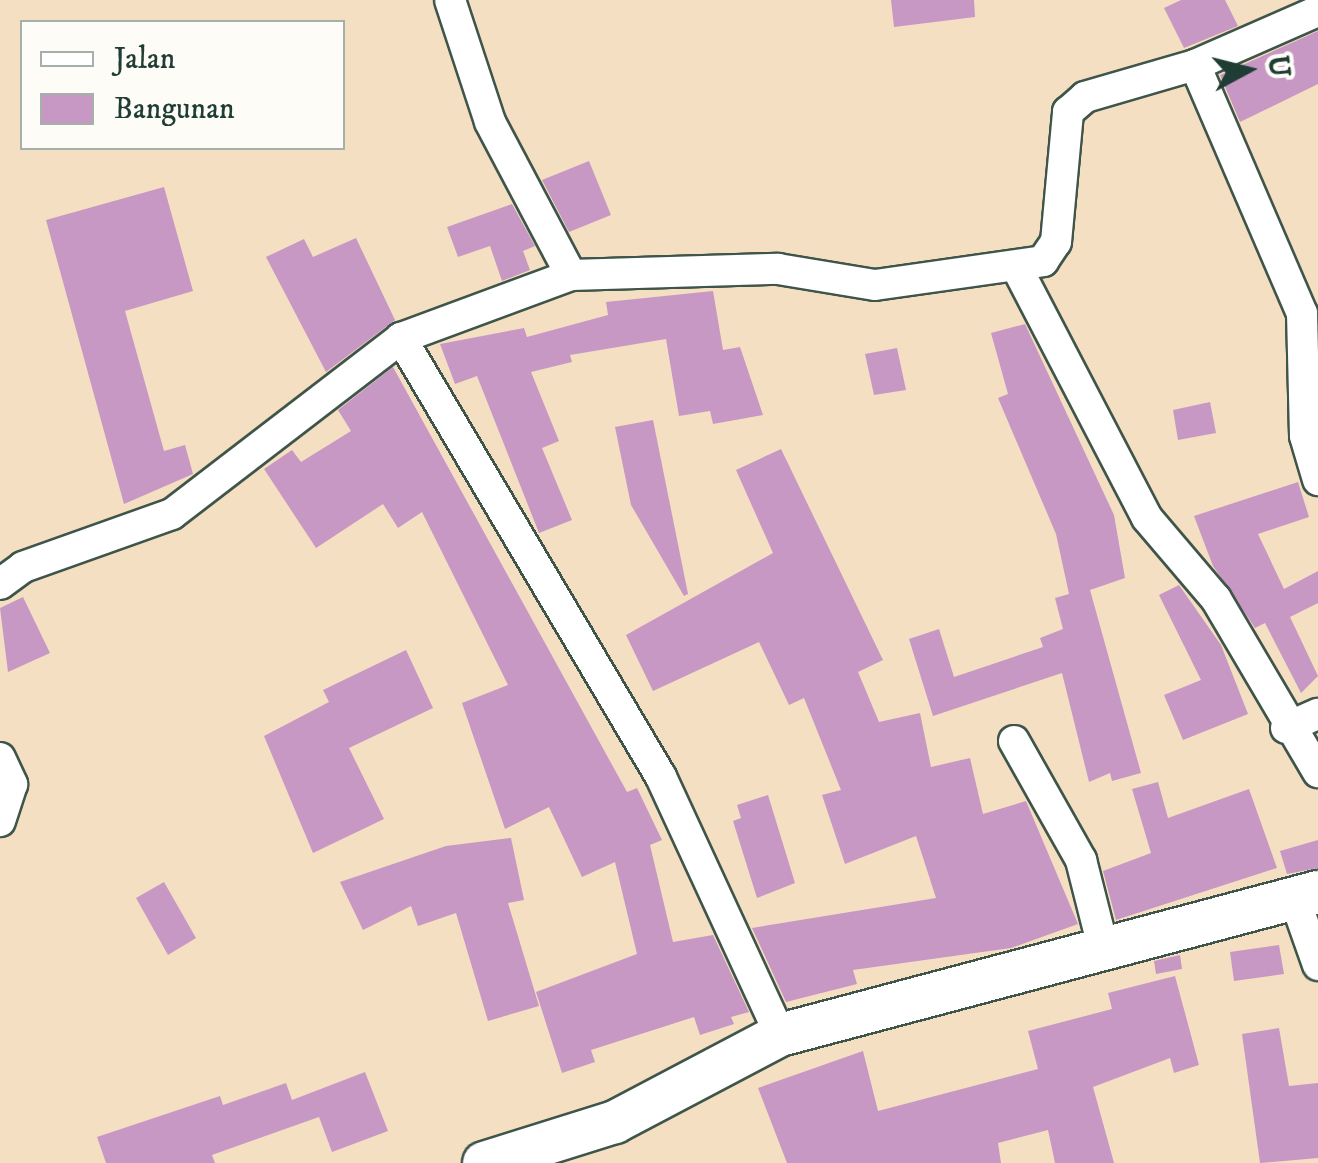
<!DOCTYPE html>
<style>
body{margin:0}
#map{position:relative;width:1318px;height:1163px;overflow:hidden;background:#f4dfc2;font-family:"IM FELL DW Pica",serif}
div>[style]{position:absolute}
[style*='--x']{left:calc(var(--x)*1px);top:calc(var(--y)*1px);width:calc(var(--w)*1px);rotate:calc(var(--a)*1deg)}
.building>*{inset:0;background:#c798c4}
.roads{filter:drop-shadow(2px 0 #3f5549) drop-shadow(-2px 0 #3f5549) drop-shadow(0 2px #3f5549) drop-shadow(0 -2px #3f5549)}
.street>*{height:30px;margin:-15px;padding:0 15px;transform-origin:15px;border-radius:15px;background:#fff}
.secondary>*{height:42px;margin:-21px;padding:0 21px;transform-origin:21px;border-radius:21px;background:#fff}
span{translate:-50% -50%;white-space:nowrap;text-align:center;line-height:1.15;-webkit-text-stroke:9px #fdfcf7;paint-order:stroke}
.legend{position:absolute;left:20px;top:20px;width:325px;height:130px;box-sizing:border-box;background:#fdfcf7;border:2px solid #a4b0a9;margin:0;padding:12px 18px;list-style:none;font-size:30px;color:#1f3d34}
.legend li{display:flex;align-items:center;gap:20px;height:50px}
.legend b{width:50px;border:2px solid #a4b0a9}
.north{position:absolute;left:1198px;top:20px;width:100px;height:100px;-webkit-text-stroke:8px #fdfcf7;paint-order:stroke;rotate:83deg;font-size:28px;font-weight:700;line-height:40px;text-align:center;color:#1f3d34}
.north::after{content:'';display:block;margin:auto;width:35px;height:45px;background:#1f3d34;clip-path:polygon(50% 0,100% 100%,50% 72%,0 100%)}
</style>
<div id="map">
<div class="building">
<i style="clip-path:polygon(891px 0,974px 0,975px 17px,894px 27px)"></i>
<i style="clip-path:polygon(1181px 0,1225px 0,1238px 26px,1184px 48px,1164px 8px)"></i>
<i style="clip-path:polygon(1318px 31px,1318px 84px,1240px 122px,1220px 75px)"></i>
<i style="clip-path:polygon(589px 161px,611px 215px,569px 232px,542px 180px)"></i>
<i style="clip-path:polygon(164px 187px,193px 291px,125px 311px,164px 451px,185px 445px,193px 474px,124px 504px,46px 220px)"></i>
<i style="clip-path:polygon(512px 204px,535px 246px,523px 251px,530px 270px,502px 281px,490px 246px,458px 257px,447px 227px)"></i>
<i style="clip-path:polygon(356px 238px,395px 320px,326px 372px,266px 257px,304px 239px,313px 257px)"></i>
<i style="clip-path:polygon(713px 291px,723px 350px,740px 347px,763px 415px,713px 424px,710px 411px,679px 416px,666px 339px,570px 355px,572px 362px,531px 372px,559px 441px,542px 448px,572px 520px,539px 533px,477px 376px,455px 384px,440px 344px,524px 328px,527px 337px,608px 315px,606px 302px)"></i>
<i style="clip-path:polygon(1025px 324px,1114px 515px,1125px 578px,1090px 590px,1141px 773px,1112px 781px,1110px 773px,1089px 782px,1062px 673px,933px 716px,909px 639px,939px 629px,954px 677px,1043px 647px,1040px 638px,1063px 629px,1055px 598px,1069px 594px,1056px 534px,998px 398px,1008px 394px,991px 333px)"></i>
<i style="clip-path:polygon(897px 348px,906px 390px,874px 395px,865px 354px)"></i>
<i style="clip-path:polygon(393px 367px,627px 792px,637px 788px,662px 840px,650px 845px,673px 942px,713px 935px,749px 1012px,731px 1017px,734px 1024px,700px 1035px,694px 1017px,591px 1050px,595px 1062px,562px 1073px,536px 992px,637px 954px,615px 862px,582px 877px,549px 807px,505px 829px,462px 703px,508px 685px,422px 512px,398px 528px,383px 504px,316px 548px,264px 469px,292px 450px,301px 462px,351px 431px,338px 410px)"></i>
<i style="clip-path:polygon(1210px 402px,1216px 433px,1178px 440px,1173px 410px)"></i>
<i style="clip-path:polygon(653px 420px,688px 594px,684px 596px,631px 505px,615px 427px)"></i>
<i style="clip-path:polygon(781px 449px,883px 660px,858px 672px,879px 722px,920px 713px,931px 767px,970px 758px,983px 814px,1026px 801px,1078px 924px,1011px 948px,853px 970px,857px 984px,786px 1002px,752px 928px,936px 898px,916px 836px,845px 864px,822px 795px,841px 790px,804px 698px,789px 705px,759px 642px,653px 691px,626px 635px,773px 553px,736px 470px)"></i>
<i style="clip-path:polygon(1298px 482px,1309px 517px,1258px 534px,1284px 589px,1318px 571px,1318px 603px,1290px 617px,1318px 676px,1301px 693px,1265px 623px,1255px 628px,1213px 566px,1194px 516px)"></i>
<i style="clip-path:polygon(1179px 585px,1221px 645px,1248px 714px,1183px 740px,1164px 695px,1201px 680px,1159px 595px)"></i>
<i style="clip-path:polygon(23px 597px,50px 653px,8px 672px,0 608px)"></i>
<i style="clip-path:polygon(406px 650px,433px 708px,349px 748px,384px 819px,313px 853px,264px 736px,329px 702px,323px 690px)"></i>
<i style="clip-path:polygon(1158px 782px,1168px 818px,1249px 789px,1277px 868px,1116px 920px,1103px 871px,1151px 853px,1132px 789px)"></i>
<i style="clip-path:polygon(768px 795px,795px 883px,757px 898px,733px 821px,741px 818px,737px 805px)"></i>
<i style="clip-path:polygon(511px 838px,524px 900px,508px 903px,539px 1006px,488px 1021px,456px 913px,418px 926px,411px 906px,363px 930px,340px 882px,446px 846px)"></i>
<i style="clip-path:polygon(1318px 840px,1318px 868px,1287px 874px,1280px 851px)"></i>
<i style="clip-path:polygon(164px 882px,196px 938px,168px 955px,136px 898px)"></i>
<i style="clip-path:polygon(1279px 945px,1284px 974px,1234px 981px,1230px 952px)"></i>
<i style="clip-path:polygon(1180px 955px,1182px 969px,1156px 974px,1154px 961px)"></i>
<i style="clip-path:polygon(1175px 976px,1199px 1065px,1174px 1073px,1170px 1058px,1093px 1087px,1114px 1163px,1055px 1163px,1048px 1130px,998px 1143px,1001px 1163px,787px 1163px,758px 1088px,863px 1051px,878px 1111px,1038px 1069px,1028px 1031px,1112px 1009px,1108px 993px)"></i>
<i style="clip-path:polygon(1279px 1028px,1289px 1086px,1318px 1083px,1318px 1158px,1260px 1163px,1242px 1034px)"></i>
<i style="clip-path:polygon(365px 1072px,388px 1131px,332px 1152px,319px 1117px,212px 1155px,215px 1163px,106px 1163px,97px 1137px,220px 1096px,223px 1105px,286px 1083px,292px 1100px)"></i>
</div>
<div class="roads">
<div class="street">
<i style="--x:450;--y:0;--w:128;--a:71.8"></i>
<i style="--x:490;--y:122;--w:173;--a:62.1"></i>
<i style="--x:1195;--y:65;--w:270;--a:66.7"></i>
<i style="--x:1302;--y:313;--w:123;--a:88.6"></i>
<i style="--x:1305;--y:436;--w:46;--a:73.5"></i>
<i style="--x:1019;--y:272;--w:277;--a:62.5"></i>
<i style="--x:1147;--y:518;--w:106;--a:49.6"></i>
<i style="--x:1216;--y:599;--w:201;--a:59.5"></i>
<i style="--x:401;--y:338;--w:510;--a:59.36"></i>
<i style="--x:661;--y:777;--w:284;--a:65.2"></i>
<i style="--x:0;--y:584;--w:29;--a:-36"></i>
<i style="--x:23;--y:567;--w:158;--a:-19.6"></i>
<i style="--x:172;--y:514;--w:289;--a:-37.5"></i>
<i style="--x:401;--y:338;--w:181;--a:-20.3"></i>
<i style="--x:571;--y:275;--w:207;--a:-1.7"></i>
<i style="--x:778;--y:269;--w:98;--a:9.4"></i>
<i style="--x:875;--y:285;--w:170;--a:-8.1"></i>
<i style="--x:1043;--y:261;--w:23;--a:-56"></i>
<i style="--x:1056;--y:242;--w:131;--a:-84.7"></i>
<i style="--x:1068;--y:112;--w:23;--a:-41"></i>
<i style="--x:1085;--y:97;--w:115;--a:-16.2"></i>
<i style="--x:1195;--y:65;--w:134;--a:-23.7"></i>
<i style="--x:1286;--y:728;--w:35;--a:-24"></i>
<i style="--x:1014;--y:741;--w:137;--a:60.6"></i>
<i style="--x:1081;--y:860;--w:90;--a:75.8"></i>
<i style="--x:0;--y:758;--w:29;--a:65"></i>
<i style="--x:12;--y:784;--w:39;--a:108"></i>
<i style="--x:1295;--y:900;--w:69;--a:70.5"></i>
</div>
<div class="secondary">
<i style="--x:484;--y:1163;--w:137;--a:-17.4"></i>
<i style="--x:615;--y:1122;--w:187;--a:-27.8"></i>
<i style="--x:780;--y:1035;--w:557;--a:-14.89"></i>
</div>
</div>
<ul class="legend">
<li><b style="height:12px;background:#fff"></b>Jalan</li>
<li><b style="height:28px;background:#c798c4"></b>Bangunan</li>
</ul>
<div class="north">U</div>
</div>
